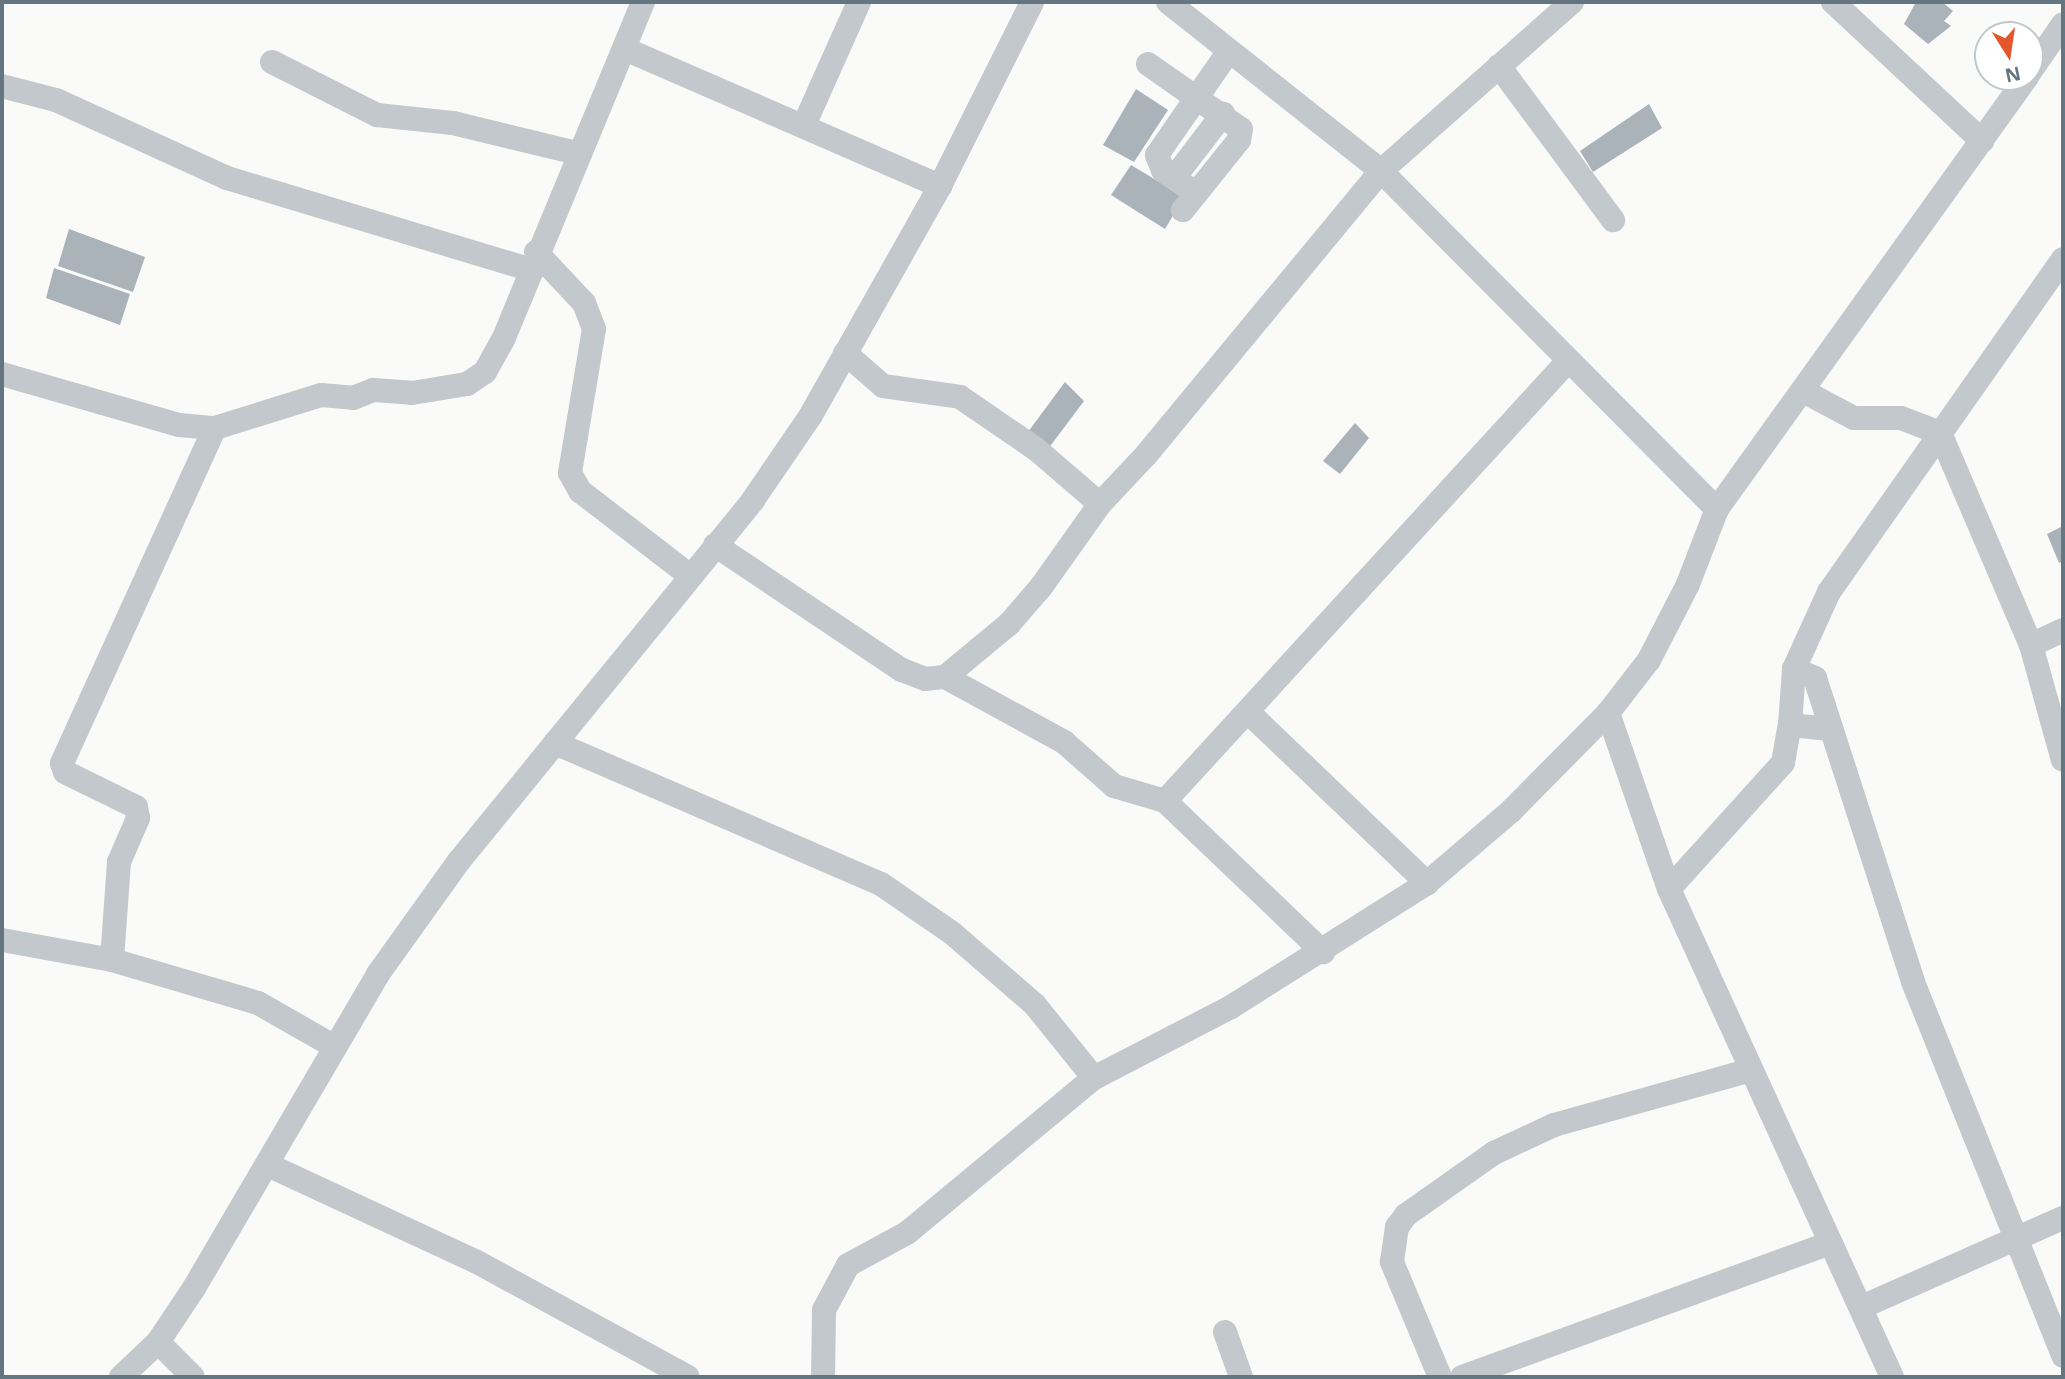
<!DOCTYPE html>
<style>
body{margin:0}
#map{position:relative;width:2065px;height:1379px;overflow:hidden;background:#fafaf8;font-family:"Noto Sans",sans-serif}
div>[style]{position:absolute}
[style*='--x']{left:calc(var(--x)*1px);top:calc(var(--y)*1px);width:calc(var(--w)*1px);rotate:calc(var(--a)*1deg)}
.building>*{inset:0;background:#aab3b9}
.minor>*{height:24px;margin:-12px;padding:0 12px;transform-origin:12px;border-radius:12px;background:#c3c8cc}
span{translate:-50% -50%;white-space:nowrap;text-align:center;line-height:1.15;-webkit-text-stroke:7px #fff;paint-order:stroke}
.frame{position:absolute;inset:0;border:4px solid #657683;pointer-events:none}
.north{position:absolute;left:1974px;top:21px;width:70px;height:70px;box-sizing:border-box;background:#fff;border:2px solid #c1c8cd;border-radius:50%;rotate:168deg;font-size:19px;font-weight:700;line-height:28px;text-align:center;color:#657683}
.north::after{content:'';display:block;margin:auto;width:24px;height:32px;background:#e4572e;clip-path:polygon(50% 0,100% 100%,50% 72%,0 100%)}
</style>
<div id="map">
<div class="building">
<i style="clip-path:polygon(1916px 2px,1942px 2px,1953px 11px,1944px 21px,1951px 26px,1928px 44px,1904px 24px)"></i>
<i style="clip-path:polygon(1136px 89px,1168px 110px,1134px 162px,1103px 145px)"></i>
<i style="clip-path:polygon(1649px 104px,1662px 128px,1593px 172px,1580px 151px)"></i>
<i style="clip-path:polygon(1131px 165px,1184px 197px,1165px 229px,1111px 195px)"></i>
<i style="clip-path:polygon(69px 229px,145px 257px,133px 292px,58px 266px)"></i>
<i style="clip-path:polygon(54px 268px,130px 294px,120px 325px,46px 298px)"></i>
<i style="clip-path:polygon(1065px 382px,1084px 401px,1048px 449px,1028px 432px)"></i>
<i style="clip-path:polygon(1355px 423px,1369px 438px,1340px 474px,1323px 461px)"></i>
<i style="clip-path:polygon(2063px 526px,2063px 561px,2059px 563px,2047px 534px)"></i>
</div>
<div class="minor">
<i style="--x:1168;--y:2;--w:272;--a:38.4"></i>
<i style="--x:1381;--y:171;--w:477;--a:45.2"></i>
<i style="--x:1833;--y:2;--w:204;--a:43"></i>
<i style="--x:625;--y:49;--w:344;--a:23.5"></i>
<i style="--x:272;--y:62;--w:118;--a:26.8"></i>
<i style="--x:377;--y:115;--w:76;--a:6"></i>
<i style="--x:453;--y:123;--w:128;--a:13.6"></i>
<i style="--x:1148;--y:64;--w:113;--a:35"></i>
<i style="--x:1241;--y:129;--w:11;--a:100"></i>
<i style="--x:1239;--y:140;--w:90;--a:128.7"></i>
<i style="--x:1499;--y:66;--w:192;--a:53.5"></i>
<i style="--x:2030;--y:72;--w:58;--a:-55.5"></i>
<i style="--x:2;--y:86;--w:56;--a:14.5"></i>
<i style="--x:56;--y:100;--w:188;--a:24.5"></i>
<i style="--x:227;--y:178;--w:319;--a:16.8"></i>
<i style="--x:804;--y:125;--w:135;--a:-65.9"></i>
<i style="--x:1174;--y:178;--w:81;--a:-52.6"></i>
<i style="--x:1194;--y:192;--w:38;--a:-145"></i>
<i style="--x:1163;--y:170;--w:16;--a:-112"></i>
<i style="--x:1157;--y:155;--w:126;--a:-55.3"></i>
<i style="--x:536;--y:252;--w:70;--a:46.7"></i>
<i style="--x:584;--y:303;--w:28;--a:69"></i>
<i style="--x:594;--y:329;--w:146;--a:99.5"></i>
<i style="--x:570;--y:473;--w:21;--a:61"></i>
<i style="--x:580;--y:491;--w:138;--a:37.6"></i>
<i style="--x:845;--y:353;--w:50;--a:41"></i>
<i style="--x:883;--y:386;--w:78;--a:8.1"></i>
<i style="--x:960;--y:397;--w:92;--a:34.4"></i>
<i style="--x:1036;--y:449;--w:84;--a:40.7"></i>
<i style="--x:2;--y:374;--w:184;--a:16.1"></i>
<i style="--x:179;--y:425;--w:36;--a:5"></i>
<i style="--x:215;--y:428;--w:111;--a:-17.3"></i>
<i style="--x:321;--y:395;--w:32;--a:5"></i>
<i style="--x:353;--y:398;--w:22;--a:-22"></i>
<i style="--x:373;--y:390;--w:39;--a:4"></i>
<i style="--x:412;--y:393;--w:56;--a:-9.3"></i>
<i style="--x:467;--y:384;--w:22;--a:-34"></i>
<i style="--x:485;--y:372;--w:37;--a:-61"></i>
<i style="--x:503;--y:340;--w:366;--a:-67.5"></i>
<i style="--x:1805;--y:392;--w:55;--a:28"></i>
<i style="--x:1854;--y:418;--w:47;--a:0"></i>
<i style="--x:1901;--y:418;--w:42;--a:21"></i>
<i style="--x:1940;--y:433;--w:231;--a:66.8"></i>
<i style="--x:2031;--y:645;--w:119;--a:74.5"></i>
<i style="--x:715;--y:545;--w:225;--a:33.8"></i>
<i style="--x:902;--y:670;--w:25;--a:21"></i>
<i style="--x:925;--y:679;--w:20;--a:-6"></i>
<i style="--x:945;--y:677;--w:136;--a:28.6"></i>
<i style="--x:1064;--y:742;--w:67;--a:41.3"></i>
<i style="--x:1114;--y:786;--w:53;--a:16.4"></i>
<i style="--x:1165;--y:801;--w:219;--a:43.7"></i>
<i style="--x:2031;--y:645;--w:35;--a:-25"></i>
<i style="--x:1794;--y:669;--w:23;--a:23"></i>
<i style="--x:1815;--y:678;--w:319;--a:72.1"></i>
<i style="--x:1913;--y:982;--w:403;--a:68.1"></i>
<i style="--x:945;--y:677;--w:83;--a:-39.6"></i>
<i style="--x:1009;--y:624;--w:49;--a:-49.1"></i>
<i style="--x:1041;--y:587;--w:102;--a:-54.6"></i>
<i style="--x:1100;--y:504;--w:67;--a:-46.8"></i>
<i style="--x:1146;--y:455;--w:369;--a:-50.4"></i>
<i style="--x:1381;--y:171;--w:255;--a:-41.5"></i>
<i style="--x:1248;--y:712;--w:248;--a:43.7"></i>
<i style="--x:1608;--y:713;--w:186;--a:70.9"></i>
<i style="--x:1669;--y:889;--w:537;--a:65.44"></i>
<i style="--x:1790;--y:725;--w:56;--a:-85.9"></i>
<i style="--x:1794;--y:669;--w:85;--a:-65.6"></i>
<i style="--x:1829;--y:592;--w:407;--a:-54.9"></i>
<i style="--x:555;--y:743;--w:355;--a:23.4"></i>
<i style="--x:881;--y:884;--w:86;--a:34.6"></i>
<i style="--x:952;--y:933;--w:110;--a:40.9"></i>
<i style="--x:1035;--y:1005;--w:94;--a:51.1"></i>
<i style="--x:1165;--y:801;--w:595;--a:-47.52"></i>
<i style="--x:1669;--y:889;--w:170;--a:-47.9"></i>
<i style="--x:1783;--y:763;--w:39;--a:-80"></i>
<i style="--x:1790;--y:725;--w:40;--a:5.7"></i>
<i style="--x:2;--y:940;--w:112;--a:10.3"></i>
<i style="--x:112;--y:960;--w:152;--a:16.4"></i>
<i style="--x:258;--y:1003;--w:89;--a:29.7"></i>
<i style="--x:112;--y:960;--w:98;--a:-85.9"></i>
<i style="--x:119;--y:862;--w:48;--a:-66.6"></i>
<i style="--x:138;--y:818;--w:11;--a:-100"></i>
<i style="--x:136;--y:807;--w:79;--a:-153.8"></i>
<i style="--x:65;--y:772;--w:9;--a:-108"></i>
<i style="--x:62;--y:763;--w:368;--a:-65.5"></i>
<i style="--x:268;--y:1165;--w:230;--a:24.9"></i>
<i style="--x:477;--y:1262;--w:240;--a:28.6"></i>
<i style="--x:1864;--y:1306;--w:218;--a:-23.9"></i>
<i style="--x:1225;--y:1332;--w:48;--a:70.4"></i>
<i style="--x:158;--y:1342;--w:49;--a:45"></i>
<i style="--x:121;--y:1377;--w:51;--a:-43.4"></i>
<i style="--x:158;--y:1342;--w:65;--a:-56.3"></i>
<i style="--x:194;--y:1288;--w:364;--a:-59.6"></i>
<i style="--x:378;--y:974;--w:139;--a:-54.4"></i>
<i style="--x:459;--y:861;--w:466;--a:-50.8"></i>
<i style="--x:753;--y:500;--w:103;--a:-55.7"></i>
<i style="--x:811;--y:415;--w:263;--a:-60.6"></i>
<i style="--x:940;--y:186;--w:206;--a:-63.4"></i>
<i style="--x:823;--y:1377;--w:67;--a:-89.1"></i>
<i style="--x:824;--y:1310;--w:51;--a:-61.9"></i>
<i style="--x:848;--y:1265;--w:67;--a:-28.5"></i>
<i style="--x:907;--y:1233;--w:243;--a:-39.7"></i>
<i style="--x:1094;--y:1078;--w:154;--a:-27.4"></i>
<i style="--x:1231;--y:1007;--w:232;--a:-32.3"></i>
<i style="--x:1427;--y:883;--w:111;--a:-40.6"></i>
<i style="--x:1511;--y:811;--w:138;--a:-45.3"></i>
<i style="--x:1608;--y:713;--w:67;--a:-52.3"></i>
<i style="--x:1649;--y:660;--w:85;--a:-62.8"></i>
<i style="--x:1688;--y:584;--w:80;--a:-68.9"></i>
<i style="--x:1717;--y:509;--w:532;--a:-54.34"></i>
<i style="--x:1440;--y:1377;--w:125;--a:-112.7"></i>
<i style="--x:1392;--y:1262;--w:35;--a:-82"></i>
<i style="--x:1397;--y:1227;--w:15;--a:-53"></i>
<i style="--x:1406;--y:1215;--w:108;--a:-35.2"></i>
<i style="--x:1494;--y:1153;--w:66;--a:-25"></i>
<i style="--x:1554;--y:1125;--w:205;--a:-15.6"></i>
<i style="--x:1462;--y:1377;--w:392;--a:-20"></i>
</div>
<div class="frame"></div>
<div class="north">N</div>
</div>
